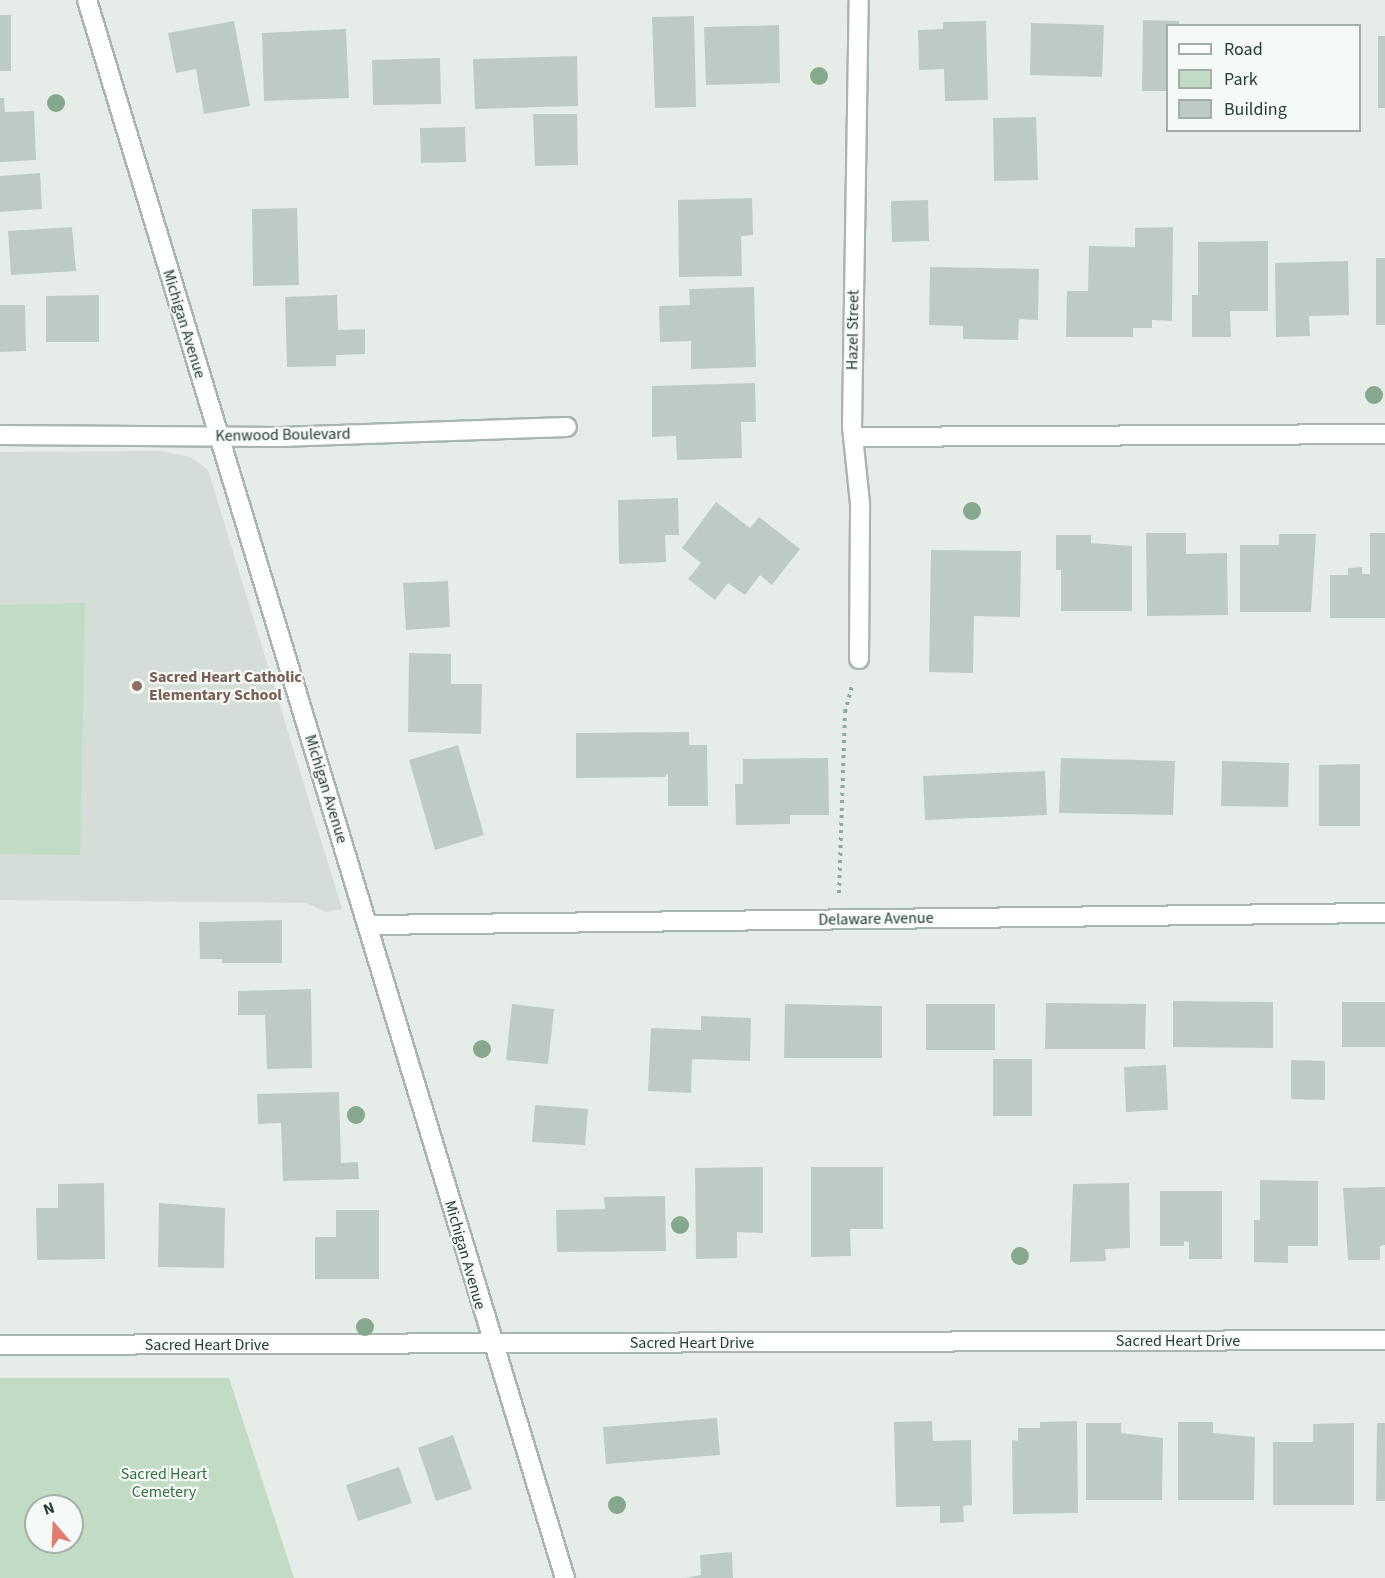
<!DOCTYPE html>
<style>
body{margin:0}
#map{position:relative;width:1385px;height:1578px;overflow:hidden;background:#e6ede9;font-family:"Source Sans 3",sans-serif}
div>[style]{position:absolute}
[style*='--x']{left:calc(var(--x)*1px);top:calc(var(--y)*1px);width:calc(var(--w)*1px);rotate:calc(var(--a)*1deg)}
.built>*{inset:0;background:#d4ddd8}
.green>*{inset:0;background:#c1dbc5}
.building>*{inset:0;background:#becbc4}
.path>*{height:4px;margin-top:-2px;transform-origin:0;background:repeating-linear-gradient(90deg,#8aad9d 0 3px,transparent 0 7.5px)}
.roads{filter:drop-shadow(2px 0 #a9b5af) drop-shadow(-2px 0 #a9b5af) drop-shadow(0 2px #a9b5af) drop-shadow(0 -2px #a9b5af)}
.minor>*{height:18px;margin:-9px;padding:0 9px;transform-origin:9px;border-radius:9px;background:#fff}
.tertiary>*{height:18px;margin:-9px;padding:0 9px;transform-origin:9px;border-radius:9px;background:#fff}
.trees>*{width:18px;height:18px;margin:-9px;border-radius:50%;background:#85a88e}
.dots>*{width:16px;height:16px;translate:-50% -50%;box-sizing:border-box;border:3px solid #f6faf7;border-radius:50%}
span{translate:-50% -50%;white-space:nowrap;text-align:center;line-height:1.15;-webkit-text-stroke:4.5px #f6faf7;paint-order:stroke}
.street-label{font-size:16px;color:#273d34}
.education-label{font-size:16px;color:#785e54;font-weight:700}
.left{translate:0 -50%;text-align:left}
.park-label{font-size:16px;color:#357044}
.legend{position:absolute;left:1166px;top:24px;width:195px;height:108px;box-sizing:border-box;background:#f6faf7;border:2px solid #a3aea9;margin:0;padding:8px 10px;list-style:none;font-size:18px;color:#273d34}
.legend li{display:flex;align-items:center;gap:12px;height:30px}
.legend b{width:30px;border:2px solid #a3aea9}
.north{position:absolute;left:24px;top:1494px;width:60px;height:60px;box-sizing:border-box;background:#f6faf7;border:2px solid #a3aea9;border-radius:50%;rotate:341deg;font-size:16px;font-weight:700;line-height:24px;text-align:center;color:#273d34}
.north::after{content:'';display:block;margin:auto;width:21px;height:27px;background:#e37c6e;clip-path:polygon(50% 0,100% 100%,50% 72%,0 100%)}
</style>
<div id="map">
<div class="built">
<i style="clip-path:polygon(160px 451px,191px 457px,208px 470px,342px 909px,326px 912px,306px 903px,0 900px,0 452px)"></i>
</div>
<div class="green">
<i style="clip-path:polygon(85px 603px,80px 855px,0 854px,0 605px)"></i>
<i style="clip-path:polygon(evenodd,0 1378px,229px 1378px,294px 1578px,0 1578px,0 1378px,36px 1506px,72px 1506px,72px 1542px,36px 1542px,36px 1506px)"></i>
</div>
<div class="building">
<i style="clip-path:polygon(0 15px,11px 15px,11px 71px,0 71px)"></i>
<i style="clip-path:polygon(694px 16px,696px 107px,655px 108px,652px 17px)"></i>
<i style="clip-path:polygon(1143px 20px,1179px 21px,1179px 26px,1168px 26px,1168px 91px,1142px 91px)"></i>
<i style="clip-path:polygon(234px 21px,250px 106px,204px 114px,196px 69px,176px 73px,168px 33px)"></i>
<i style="clip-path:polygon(986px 21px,988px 100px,945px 101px,944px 69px,919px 70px,918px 30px,943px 29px,943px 22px)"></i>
<i style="clip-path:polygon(1031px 23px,1104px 25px,1102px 77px,1030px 75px)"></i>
<i style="clip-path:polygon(779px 25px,780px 83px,706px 85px,704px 27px)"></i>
<i style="clip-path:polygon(346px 29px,349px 98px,264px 101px,262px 33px)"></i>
<i style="clip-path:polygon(1378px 36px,1385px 36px,1385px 108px,1378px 108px)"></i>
<i style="clip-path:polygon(577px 56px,578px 106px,475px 109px,473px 59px)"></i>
<i style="clip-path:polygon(440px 58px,441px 104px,373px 105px,372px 60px)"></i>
<i style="clip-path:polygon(0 98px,4px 98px,5px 112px,34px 111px,36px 160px,0 162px)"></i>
<i style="clip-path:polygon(533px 114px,577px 114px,578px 165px,535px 166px)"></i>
<i style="clip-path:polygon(1036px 117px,1038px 180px,994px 181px,993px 118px)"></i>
<i style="clip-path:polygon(465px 127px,466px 162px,421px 163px,420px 128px)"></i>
<i style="clip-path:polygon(40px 173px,42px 209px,0 212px,0 176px)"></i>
<i style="clip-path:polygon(752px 198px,753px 235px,741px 236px,742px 276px,679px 277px,678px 200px)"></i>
<i style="clip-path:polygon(928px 200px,929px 241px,892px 242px,891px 201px)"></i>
<i style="clip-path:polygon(297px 208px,299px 285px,253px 286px,252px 209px)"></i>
<i style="clip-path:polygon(72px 227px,76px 271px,11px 275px,8px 231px)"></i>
<i style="clip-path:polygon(1173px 227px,1172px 321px,1152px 320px,1152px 328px,1133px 328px,1133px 337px,1066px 337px,1067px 291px,1088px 291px,1089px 246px,1135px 247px,1135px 228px)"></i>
<i style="clip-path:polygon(1268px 241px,1268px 311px,1230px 311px,1231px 337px,1192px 337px,1192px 295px,1198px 295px,1198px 242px)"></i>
<i style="clip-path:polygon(1376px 258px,1385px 258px,1385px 325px,1376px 325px)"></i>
<i style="clip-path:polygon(1348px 261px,1349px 315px,1309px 316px,1310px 336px,1276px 337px,1275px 263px)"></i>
<i style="clip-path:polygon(930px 267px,1039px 269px,1038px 320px,1019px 319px,1018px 340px,963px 339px,963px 326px,929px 325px)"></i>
<i style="clip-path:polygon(754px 287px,756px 367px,691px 369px,691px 341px,660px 342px,659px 306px,690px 305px,689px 289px)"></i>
<i style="clip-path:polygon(99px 295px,99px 342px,46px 342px,46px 296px)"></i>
<i style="clip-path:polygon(337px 295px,338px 330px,365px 329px,365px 354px,336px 355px,336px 366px,287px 367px,285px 297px)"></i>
<i style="clip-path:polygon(0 305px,25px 305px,26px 351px,0 352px)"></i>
<i style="clip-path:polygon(755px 383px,756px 422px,741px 422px,742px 458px,677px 460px,676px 436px,652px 437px,652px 386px)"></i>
<i style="clip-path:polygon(678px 498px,679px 535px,665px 535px,666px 562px,619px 564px,618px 500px)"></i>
<i style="clip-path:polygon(716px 502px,750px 528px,759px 517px,800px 549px,772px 585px,760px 575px,745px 595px,728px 583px,715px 600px,688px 579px,701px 563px,682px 548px)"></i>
<i style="clip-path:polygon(1146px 533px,1186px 533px,1186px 554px,1227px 553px,1228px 615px,1147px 616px)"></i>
<i style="clip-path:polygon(1370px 533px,1385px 533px,1385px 618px,1330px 618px,1330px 575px,1348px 575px,1348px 568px,1362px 567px,1362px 574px,1370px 574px)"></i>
<i style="clip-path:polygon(1279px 534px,1316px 534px,1311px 612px,1240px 612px,1240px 545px,1279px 545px)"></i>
<i style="clip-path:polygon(1056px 535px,1091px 535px,1091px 543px,1132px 546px,1132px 611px,1061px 611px,1061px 570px,1056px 570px)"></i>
<i style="clip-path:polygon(931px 550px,1021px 551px,1020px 617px,974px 616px,973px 673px,929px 672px)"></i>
<i style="clip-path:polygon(448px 581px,450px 627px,406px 630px,403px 583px)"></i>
<i style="clip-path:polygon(409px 653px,451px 654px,451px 684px,482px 684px,481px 734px,408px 732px)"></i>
<i style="clip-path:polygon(689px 732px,689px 745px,707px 745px,708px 806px,668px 806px,668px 773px,665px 777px,576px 778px,576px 733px)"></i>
<i style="clip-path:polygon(458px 745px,484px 835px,435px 850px,409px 760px)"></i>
<i style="clip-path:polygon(828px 758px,829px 815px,790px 815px,790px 824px,736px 825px,735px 784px,743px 784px,743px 759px)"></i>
<i style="clip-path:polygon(1061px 758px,1175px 761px,1173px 815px,1059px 813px)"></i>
<i style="clip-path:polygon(1222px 761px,1289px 763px,1288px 807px,1221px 806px)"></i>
<i style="clip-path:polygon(1360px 764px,1360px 826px,1319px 826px,1319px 765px)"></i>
<i style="clip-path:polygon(1045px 771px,1047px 815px,925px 820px,923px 776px)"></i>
<i style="clip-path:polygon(282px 920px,282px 963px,222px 963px,222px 959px,200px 959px,199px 922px)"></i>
<i style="clip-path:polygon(311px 989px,312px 1068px,267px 1069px,265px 1015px,238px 1015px,238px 991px)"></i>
<i style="clip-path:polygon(1173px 1001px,1273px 1002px,1273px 1048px,1173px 1047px)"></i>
<i style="clip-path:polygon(1342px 1002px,1385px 1002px,1385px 1047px,1342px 1047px)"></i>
<i style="clip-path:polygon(1046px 1003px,1146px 1004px,1145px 1049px,1045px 1049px)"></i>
<i style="clip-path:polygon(512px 1004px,554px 1009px,548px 1064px,506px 1060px)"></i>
<i style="clip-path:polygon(785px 1004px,882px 1006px,882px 1058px,784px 1058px)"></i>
<i style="clip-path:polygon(926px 1004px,995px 1004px,995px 1050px,926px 1050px)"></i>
<i style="clip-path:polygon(701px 1016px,751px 1018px,750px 1061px,692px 1059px,691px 1093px,648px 1091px,651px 1028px,701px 1030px)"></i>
<i style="clip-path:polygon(993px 1059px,1032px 1059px,1032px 1116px,993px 1116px)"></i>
<i style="clip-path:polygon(1291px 1060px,1325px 1061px,1325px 1100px,1291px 1099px)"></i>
<i style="clip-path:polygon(1166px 1065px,1168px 1110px,1126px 1112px,1124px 1067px)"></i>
<i style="clip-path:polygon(339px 1092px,341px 1163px,358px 1162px,359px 1179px,283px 1181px,281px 1123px,258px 1124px,257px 1094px)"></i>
<i style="clip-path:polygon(535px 1105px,588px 1109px,585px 1145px,532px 1142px)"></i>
<i style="clip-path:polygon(763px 1167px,763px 1233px,737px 1232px,737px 1258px,696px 1259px,695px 1168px)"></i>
<i style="clip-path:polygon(811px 1167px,883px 1167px,883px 1229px,850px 1229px,851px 1256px,811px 1257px)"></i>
<i style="clip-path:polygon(1260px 1180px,1318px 1181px,1318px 1246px,1288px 1246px,1288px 1263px,1254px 1262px,1254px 1220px,1260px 1220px)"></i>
<i style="clip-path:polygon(104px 1183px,105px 1259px,37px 1260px,36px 1208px,58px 1208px,58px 1184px)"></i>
<i style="clip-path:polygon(1129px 1183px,1130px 1248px,1105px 1249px,1106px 1261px,1070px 1262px,1073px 1184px)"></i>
<i style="clip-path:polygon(1385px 1187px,1385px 1245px,1380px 1246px,1380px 1260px,1348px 1260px,1343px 1188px)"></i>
<i style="clip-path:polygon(1160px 1191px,1222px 1191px,1222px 1259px,1189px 1259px,1189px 1242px,1184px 1241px,1184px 1246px,1160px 1246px)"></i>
<i style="clip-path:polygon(665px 1196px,666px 1251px,557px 1252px,556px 1210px,605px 1209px,604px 1197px)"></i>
<i style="clip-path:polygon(159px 1203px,225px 1208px,224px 1268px,158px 1267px)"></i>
<i style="clip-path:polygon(336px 1210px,379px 1210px,379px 1279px,315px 1279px,315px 1237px,336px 1237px)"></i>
<i style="clip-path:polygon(717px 1418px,720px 1455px,606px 1464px,603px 1427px)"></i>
<i style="clip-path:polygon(932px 1421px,933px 1441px,971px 1440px,972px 1505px,963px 1506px,964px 1522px,940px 1523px,940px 1506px,896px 1507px,894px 1422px)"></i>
<i style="clip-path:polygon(1077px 1421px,1078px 1513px,1013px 1514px,1012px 1440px,1018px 1441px,1018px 1428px,1040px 1428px,1040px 1422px)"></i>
<i style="clip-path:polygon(1178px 1422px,1213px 1422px,1213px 1433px,1255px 1437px,1254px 1500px,1178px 1500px)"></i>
<i style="clip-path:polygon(1086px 1423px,1121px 1423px,1121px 1433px,1163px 1438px,1162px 1500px,1086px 1500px)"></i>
<i style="clip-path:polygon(1354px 1423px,1354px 1505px,1273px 1505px,1273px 1442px,1313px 1442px,1313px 1424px)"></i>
<i style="clip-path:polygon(1377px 1423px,1385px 1423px,1385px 1501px,1376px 1501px)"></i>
<i style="clip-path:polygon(453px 1435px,472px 1489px,436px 1501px,418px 1448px)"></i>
<i style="clip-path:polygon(399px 1467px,412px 1503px,358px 1521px,346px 1485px)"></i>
<i style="clip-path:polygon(732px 1552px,733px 1578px,685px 1578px,701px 1575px,700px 1555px)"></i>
</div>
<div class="path">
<i style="--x:839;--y:893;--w:181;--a:-88.1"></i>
<i style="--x:845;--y:712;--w:30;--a:-75"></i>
</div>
<div class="roads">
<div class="minor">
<i style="--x:0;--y:435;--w:280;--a:0.4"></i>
<i style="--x:280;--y:437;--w:287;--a:-2"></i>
<i style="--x:853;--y:437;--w:532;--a:-0.32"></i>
<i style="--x:859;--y:659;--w:156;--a:-89.6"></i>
<i style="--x:860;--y:503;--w:76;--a:-96"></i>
<i style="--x:852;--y:427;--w:427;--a:-89.1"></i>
<i style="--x:368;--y:925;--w:1017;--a:-0.68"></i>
<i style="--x:0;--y:1345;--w:1385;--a:-0.21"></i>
</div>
<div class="tertiary">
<i style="--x:87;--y:0;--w:1649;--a:73.15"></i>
</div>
</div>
<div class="trees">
<i style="left:819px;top:76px"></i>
<i style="left:56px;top:103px"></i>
<i style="left:1374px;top:395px"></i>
<i style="left:972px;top:511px"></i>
<i style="left:482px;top:1049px"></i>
<i style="left:356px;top:1115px"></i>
<i style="left:680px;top:1225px"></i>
<i style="left:1020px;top:1256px"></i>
<i style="left:365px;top:1327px"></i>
<i style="left:617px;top:1505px"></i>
</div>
<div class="dots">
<i style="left:137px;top:686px;background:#8d6e63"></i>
</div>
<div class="street-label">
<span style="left:184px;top:324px;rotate:73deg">Michigan Avenue</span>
<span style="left:853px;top:330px;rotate:-89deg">Hazel Street</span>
<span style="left:283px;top:435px;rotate:-1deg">Kenwood Boulevard</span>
<span style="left:326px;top:789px;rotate:73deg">Michigan Avenue</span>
<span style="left:876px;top:919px;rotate:-1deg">Delaware Avenue</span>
<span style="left:465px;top:1255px;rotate:74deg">Michigan Avenue</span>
<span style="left:1178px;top:1341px">Sacred Heart Drive</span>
<span style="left:692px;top:1343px">Sacred Heart Drive</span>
<span style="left:207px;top:1345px">Sacred Heart Drive</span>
</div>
<div class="education-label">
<span class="left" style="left:149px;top:686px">Sacred Heart Catholic<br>Elementary School</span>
</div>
<div class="park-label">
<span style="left:164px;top:1483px">Sacred Heart<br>Cemetery</span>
</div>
<ul class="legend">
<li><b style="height:8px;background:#fff"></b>Road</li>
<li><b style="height:16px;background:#c1dbc5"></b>Park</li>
<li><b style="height:16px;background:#becbc4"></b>Building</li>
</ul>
<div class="north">N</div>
</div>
